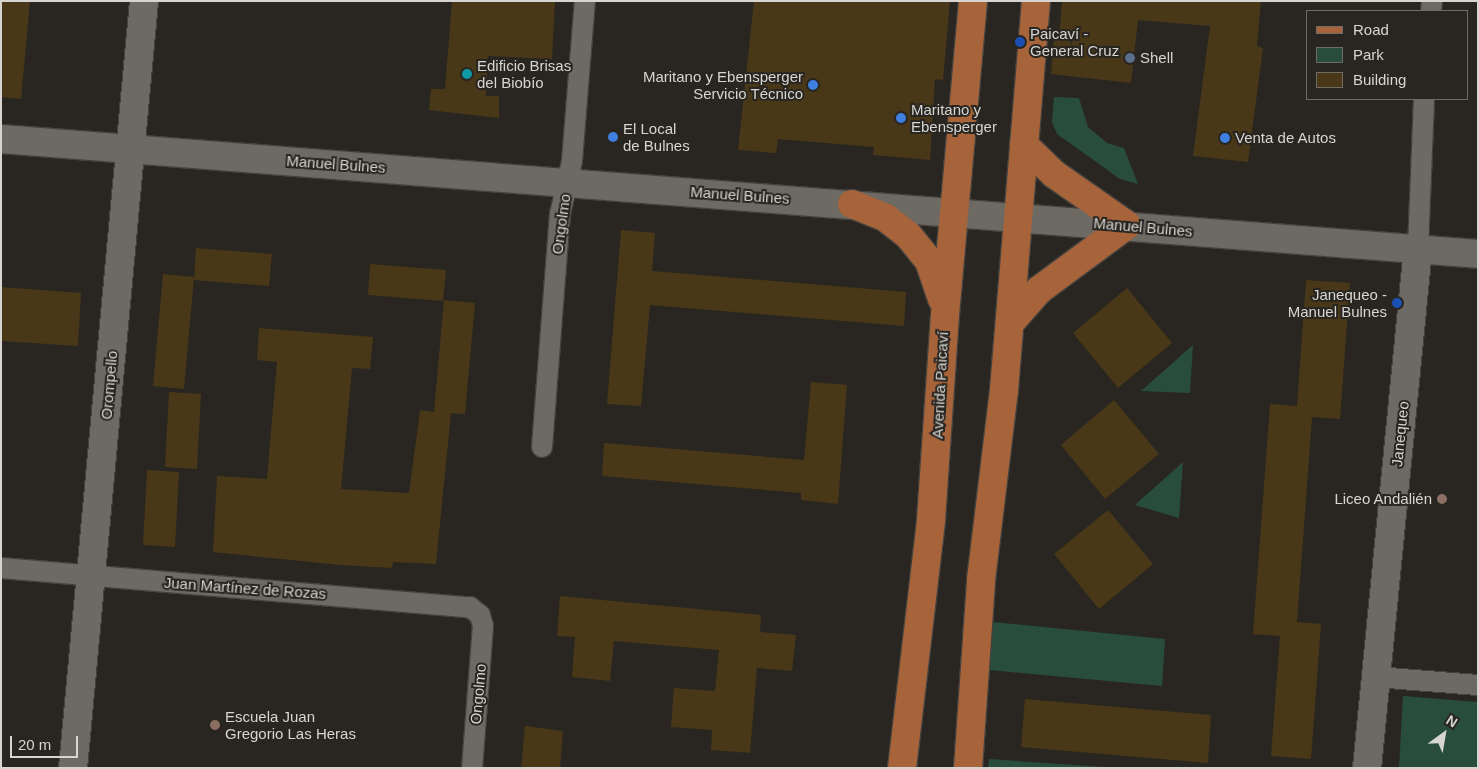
<!DOCTYPE html>
<meta charset="utf-8">
<style>
body{margin:0}
#map{position:relative;width:1479px;height:769px;overflow:hidden;background:#292621;font-family:Helvetica,sans-serif}
div>[style]{position:absolute}
[style*='--x']{left:calc(var(--x)*1px);top:calc(var(--y)*1px);width:calc(var(--w)*1px);rotate:calc(var(--a)*1deg)}
.green>*{inset:0;background:#294d3c}
.building>*{inset:0;background:#483818}
.roads{filter:drop-shadow(1px 0 #45423e) drop-shadow(-1px 0 #45423e) drop-shadow(0 1px #45423e) drop-shadow(0 -1px #45423e)}
.street>*{height:20px;margin:-10px;padding:0 10px;transform-origin:10px;border-radius:10px;background:#6d6963}
.secondary>*{height:28px;margin:-14px;padding:0 14px;transform-origin:14px;border-radius:14px;background:#6d6963}
.primary>*{height:28px;margin:-14px;padding:0 14px;transform-origin:14px;border-radius:14px;background:#a7643a}
.dots>*{width:14px;height:14px;translate:-50% -50%;box-sizing:border-box;border:2px solid #292621;border-radius:50%}
span{translate:-50% -50%;white-space:nowrap;text-align:center;line-height:1.15;-webkit-text-stroke:4px #292621;paint-order:stroke}
.poi-label{font-size:15px;color:#d7d5d1}
.left{translate:0 -50%;text-align:left}
.right{translate:-100% -50%;text-align:right}
.street-label{font-size:15px;color:#d7d5d1}
.frame{position:absolute;inset:0;border:2px solid #d7d5d1;pointer-events:none}
.legend{position:absolute;left:1306px;top:10px;width:162px;height:90px;box-sizing:border-box;background:#292621;border:1px solid #6f6c67;margin:0;padding:6px 9px;list-style:none;font-size:15px;color:#d7d5d1}
.legend li{display:flex;align-items:center;gap:10px;height:25px}
.legend b{width:25px;border:1px solid #6f6c67}
.north{position:absolute;left:1419px;top:709px;width:50px;height:50px;-webkit-text-stroke:4px #292621;paint-order:stroke;rotate:32deg;font-size:14px;font-weight:700;line-height:20px;text-align:center;color:#d7d5d1}
.north::after{content:'';display:block;margin:auto;width:18px;height:22px;background:#d7d5d1;clip-path:polygon(50% 0,100% 100%,50% 72%,0 100%)}
.scale{position:absolute;left:10px;top:736px;width:68px;height:22px;box-sizing:border-box;border:2px solid #d7d5d1;border-top:0;padding-left:6px;font-size:15px;line-height:18px;white-space:nowrap;color:#d7d5d1;-webkit-text-stroke:4px #292621;paint-order:stroke}
</style>
<div id="map">
<div class="green">
<i style="clip-path:polygon(1054px 97px,1079px 98px,1088px 127px,1107px 143px,1124px 148px,1138px 184px,1120px 179px,1057px 134px,1052px 122px)"></i>
<i style="clip-path:polygon(1193px 345px,1190px 393px,1141px 391px)"></i>
<i style="clip-path:polygon(1183px 462px,1179px 518px,1135px 505px)"></i>
<i style="clip-path:polygon(993px 622px,1165px 639px,1162px 686px,989px 670px)"></i>
<i style="clip-path:polygon(1403px 696px,1478px 702px,1478px 768px,1399px 768px)"></i>
<i style="clip-path:polygon(989px 759px,1104px 767px,1104px 768px,988px 768px)"></i>
</div>
<div class="building">
<i style="clip-path:polygon(1px 1px,30px 1px,21px 99px,1px 97px)"></i>
<i style="clip-path:polygon(452px 1px,555px 1px,552px 59px,488px 56px,486px 96px,499px 96px,499px 118px,429px 110px,431px 89px,445px 89px)"></i>
<i style="clip-path:polygon(754px 1px,950px 1px,943px 80px,935px 79px,930px 160px,873px 155px,874px 147px,778px 139px,776px 153px,738px 150px)"></i>
<i style="clip-path:polygon(1062px 1px,1261px 1px,1257px 46px,1263px 48px,1248px 162px,1193px 156px,1210px 26px,1138px 20px,1131px 83px,1051px 74px,1054px 39px,1059px 39px)"></i>
<i style="clip-path:polygon(621px 230px,655px 233px,652px 271px,906px 292px,904px 326px,650px 305px,641px 406px,607px 404px)"></i>
<i style="clip-path:polygon(196px 248px,272px 254px,269px 286px,194px 280px)"></i>
<i style="clip-path:polygon(370px 264px,446px 270px,443px 301px,368px 295px)"></i>
<i style="clip-path:polygon(163px 274px,194px 277px,184px 389px,153px 386px)"></i>
<i style="clip-path:polygon(1306px 280px,1350px 283px,1340px 419px,1312px 417px,1297px 622px,1321px 624px,1311px 759px,1271px 756px,1280px 636px,1253px 634px,1270px 404px,1297px 406px)"></i>
<i style="clip-path:polygon(1px 287px,81px 293px,78px 346px,1px 341px)"></i>
<i style="clip-path:polygon(1127px 288px,1172px 343px,1118px 388px,1073px 333px)"></i>
<i style="clip-path:polygon(444px 300px,475px 303px,465px 414px,451px 413px,436px 564px,393px 562px,392px 568px,340px 565px,213px 552px,217px 476px,267px 479px,277px 362px,257px 360px,259px 328px,373px 337px,370px 369px,352px 368px,341px 489px,409px 493px,420px 410px,434px 412px)"></i>
<i style="clip-path:polygon(811px 382px,847px 385px,838px 504px,801px 500px,801px 493px,602px 476px,604px 443px,804px 460px)"></i>
<i style="clip-path:polygon(169px 392px,201px 394px,197px 469px,165px 467px)"></i>
<i style="clip-path:polygon(1114px 400px,1159px 454px,1105px 499px,1061px 445px)"></i>
<i style="clip-path:polygon(147px 470px,179px 472px,175px 547px,143px 545px)"></i>
<i style="clip-path:polygon(1108px 510px,1153px 564px,1099px 609px,1054px 554px)"></i>
<i style="clip-path:polygon(560px 596px,761px 615px,760px 632px,796px 635px,792px 671px,757px 668px,750px 753px,711px 750px,712px 730px,671px 727px,674px 688px,715px 691px,719px 650px,614px 641px,610px 681px,572px 677px,575px 637px,557px 636px)"></i>
<i style="clip-path:polygon(1025px 699px,1211px 715px,1208px 763px,1021px 747px)"></i>
<i style="clip-path:polygon(525px 726px,563px 731px,560px 768px,521px 768px)"></i>
</div>
<div class="roads">
<div class="street">
<i style="--x:1431;--y:11;--w:10;--a:-84"></i>
<i style="--x:1418;--y:249;--w:150;--a:-87.7"></i>
<i style="--x:542;--y:447;--w:234;--a:-85.6"></i>
<i style="--x:560;--y:214;--w:54;--a:-77.2"></i>
<i style="--x:572;--y:161;--w:161;--a:-85.4"></i>
<i style="--x:1;--y:568;--w:471;--a:4.8"></i>
<i style="--x:470;--y:607;--w:13;--a:39"></i>
<i style="--x:480;--y:615;--w:11;--a:75"></i>
<i style="--x:483;--y:626;--w:142;--a:94.4"></i>
<i style="--x:1376;--y:677;--w:102;--a:4.5"></i>
</div>
<div class="secondary">
<i style="--x:1;--y:139;--w:1481;--a:4.45"></i>
<i style="--x:73;--y:768;--w:770;--a:-84.71"></i>
<i style="--x:1367;--y:768;--w:521;--a:-84.39"></i>
</div>
<div class="primary">
<i style="--x:852;--y:204;--w:37;--a:22"></i>
<i style="--x:886;--y:218;--w:28;--a:38"></i>
<i style="--x:908;--y:235;--w:33;--a:51"></i>
<i style="--x:929;--y:261;--w:40;--a:71.1"></i>
<i style="--x:1010;--y:323;--w:44;--a:-48.7"></i>
<i style="--x:1039;--y:290;--w:109;--a:-36.5"></i>
<i style="--x:1127;--y:225;--w:89;--a:-145.1"></i>
<i style="--x:1054;--y:174;--w:42;--a:-136"></i>
<i style="--x:902;--y:768;--w:250;--a:-83.3"></i>
<i style="--x:931;--y:520;--w:205;--a:-86.1"></i>
<i style="--x:945;--y:315;--w:315;--a:-84.9"></i>
<i style="--x:968;--y:768;--w:188;--a:-86"></i>
<i style="--x:981;--y:580;--w:191;--a:-83.1"></i>
<i style="--x:1004;--y:390;--w:390;--a:-85.3"></i>
</div>
</div>
<div class="dots">
<i style="left:1020px;top:42px;background:#1a4fb4"></i>
<i style="left:1130px;top:58px;background:#5c6f8a"></i>
<i style="left:467px;top:74px;background:#0f9aa8"></i>
<i style="left:813px;top:85px;background:#3f7fe0"></i>
<i style="left:901px;top:118px;background:#3f7fe0"></i>
<i style="left:613px;top:137px;background:#3f7fe0"></i>
<i style="left:1225px;top:138px;background:#3f7fe0"></i>
<i style="left:1397px;top:303px;background:#1a4fb4"></i>
<i style="left:1442px;top:499px;background:#8d6e63"></i>
<i style="left:215px;top:725px;background:#8d6e63"></i>
</div>
<div class="poi-label">
<span class="left" style="left:1030px;top:42px">Paicaví -<br>General Cruz</span>
<span class="left" style="left:1140px;top:58px">Shell</span>
<span class="left" style="left:477px;top:74px">Edificio Brisas<br>del Biobío</span>
<span class="right" style="left:803px;top:85px">Maritano y Ebensperger<br>Servicio Técnico</span>
<span class="left" style="left:911px;top:118px">Maritano y<br>Ebensperger</span>
<span class="left" style="left:623px;top:137px">El Local<br>de Bulnes</span>
<span class="left" style="left:1235px;top:138px">Venta de Autos</span>
<span class="right" style="left:1387px;top:303px">Janequeo -<br>Manuel Bulnes</span>
<span class="right" style="left:1432px;top:499px">Liceo Andalién</span>
<span class="left" style="left:225px;top:725px">Escuela Juan<br>Gregorio Las Heras</span>
</div>
<div class="street-label">
<span style="left:336px;top:164px;rotate:4deg">Manuel Bulnes</span>
<span style="left:740px;top:195px;rotate:4deg">Manuel Bulnes</span>
<span style="left:561px;top:224px;rotate:-82deg">Ongolmo</span>
<span style="left:1143px;top:227px;rotate:5deg">Manuel Bulnes</span>
<span style="left:109px;top:385px;rotate:-85deg">Orompello</span>
<span style="left:940px;top:385px;rotate:-87deg">Avenida Paicaví</span>
<span style="left:1400px;top:434px;rotate:-84deg">Janequeo</span>
<span style="left:245px;top:588px;rotate:4deg">Juan Martínez de Rozas</span>
<span style="left:478px;top:694px;rotate:-85deg">Ongolmo</span>
</div>
<div class="frame"></div>
<ul class="legend">
<li><b style="height:6px;background:#a7643a"></b>Road</li>
<li><b style="height:14px;background:#294d3c"></b>Park</li>
<li><b style="height:14px;background:#483818"></b>Building</li>
</ul>
<div class="north">N</div>
<div class="scale">20 m</div>
</div>
